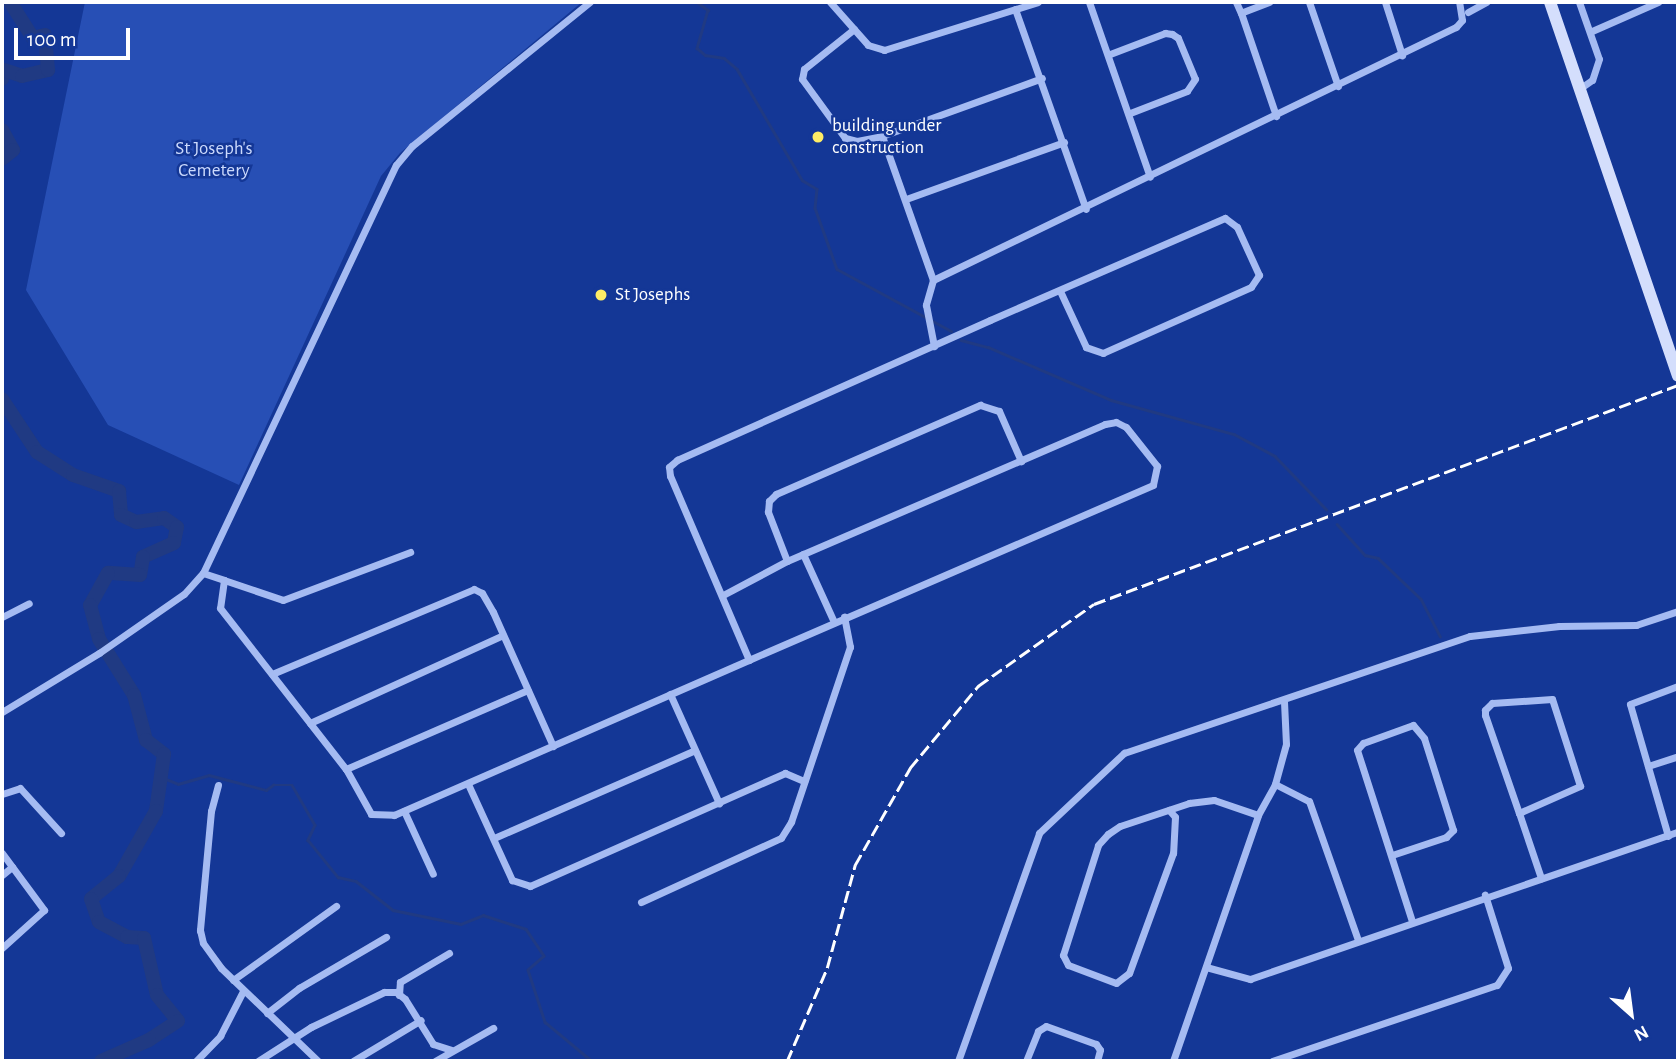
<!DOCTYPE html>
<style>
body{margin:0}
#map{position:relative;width:1680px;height:1063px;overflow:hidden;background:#143796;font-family:"Alegreya Sans",sans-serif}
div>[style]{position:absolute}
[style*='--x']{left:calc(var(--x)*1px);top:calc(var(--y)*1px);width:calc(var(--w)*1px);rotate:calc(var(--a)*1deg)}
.green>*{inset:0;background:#274fb5}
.stream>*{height:2.5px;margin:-1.25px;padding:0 1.25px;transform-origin:1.25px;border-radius:1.25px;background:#203a83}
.river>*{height:14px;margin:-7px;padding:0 7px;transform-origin:7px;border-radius:7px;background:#203a83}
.street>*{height:7px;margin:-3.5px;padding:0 3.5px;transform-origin:3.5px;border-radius:3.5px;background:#a5bbf2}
.secondary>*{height:12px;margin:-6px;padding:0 6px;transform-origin:6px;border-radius:6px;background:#d4defc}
.rail>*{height:2.5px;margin-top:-1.25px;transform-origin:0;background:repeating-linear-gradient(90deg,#fff 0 12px,transparent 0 17px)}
.dots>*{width:19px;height:19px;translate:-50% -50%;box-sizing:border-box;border:4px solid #143796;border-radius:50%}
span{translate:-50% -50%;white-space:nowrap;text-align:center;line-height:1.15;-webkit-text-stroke:5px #143796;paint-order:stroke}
.poi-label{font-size:19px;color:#fff}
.left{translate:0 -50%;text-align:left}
.park-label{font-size:19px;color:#ccdafd}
.frame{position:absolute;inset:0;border:4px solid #fff;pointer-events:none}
.north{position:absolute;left:1596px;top:979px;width:70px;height:70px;-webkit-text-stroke:5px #143796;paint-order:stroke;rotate:152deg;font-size:19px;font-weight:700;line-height:28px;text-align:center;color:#fff}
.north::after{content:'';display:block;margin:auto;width:24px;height:32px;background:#fff;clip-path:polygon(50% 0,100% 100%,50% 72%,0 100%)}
.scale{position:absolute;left:14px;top:28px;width:116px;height:32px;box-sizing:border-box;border:4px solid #fff;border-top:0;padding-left:9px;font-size:21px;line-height:24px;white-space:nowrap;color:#fff;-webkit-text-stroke:5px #143796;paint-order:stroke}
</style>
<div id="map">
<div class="green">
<i style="clip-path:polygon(85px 2px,582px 2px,400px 153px,381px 176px,239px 485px,108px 425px,26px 290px)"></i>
</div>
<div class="stream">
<i style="--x:697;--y:2;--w:14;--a:36"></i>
<i style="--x:708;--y:10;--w:40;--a:106"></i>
<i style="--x:697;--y:48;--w:11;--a:41"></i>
<i style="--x:705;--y:55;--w:19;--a:9"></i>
<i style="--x:724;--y:58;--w:17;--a:40"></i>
<i style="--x:737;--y:69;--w:129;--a:59.6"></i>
<i style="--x:802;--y:180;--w:17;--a:31"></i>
<i style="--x:817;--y:189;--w:19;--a:96"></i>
<i style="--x:815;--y:208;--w:65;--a:70.2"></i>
<i style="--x:837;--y:269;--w:130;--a:28.5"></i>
<i style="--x:2;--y:70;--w:2;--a:0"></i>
<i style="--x:961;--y:340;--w:28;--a:15"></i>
<i style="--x:988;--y:347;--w:134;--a:23.3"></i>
<i style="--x:1111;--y:400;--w:128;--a:15.5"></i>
<i style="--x:1234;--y:434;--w:47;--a:28.2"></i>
<i style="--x:1275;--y:456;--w:74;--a:46.1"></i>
<i style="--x:1337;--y:524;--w:42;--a:47.9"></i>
<i style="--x:1365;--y:555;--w:13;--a:13"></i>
<i style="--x:1378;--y:558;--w:59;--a:43.6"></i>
<i style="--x:1421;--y:599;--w:42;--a:62.8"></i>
<i style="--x:161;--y:777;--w:18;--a:22"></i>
<i style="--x:178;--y:784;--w:32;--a:-16"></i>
<i style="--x:209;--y:775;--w:59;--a:14.7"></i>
<i style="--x:266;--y:790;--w:9;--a:-36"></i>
<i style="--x:273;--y:785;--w:19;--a:0"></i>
<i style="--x:292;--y:785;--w:46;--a:60.1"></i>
<i style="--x:315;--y:825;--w:17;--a:115"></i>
<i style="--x:308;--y:840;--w:48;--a:51"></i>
<i style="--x:338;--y:877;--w:18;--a:13"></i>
<i style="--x:356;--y:881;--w:47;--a:38.1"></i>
<i style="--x:393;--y:910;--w:69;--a:11.6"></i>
<i style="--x:461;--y:924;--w:24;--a:-22"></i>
<i style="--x:483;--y:915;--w:45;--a:18"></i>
<i style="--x:526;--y:929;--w:32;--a:56"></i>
<i style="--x:544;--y:956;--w:21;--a:139"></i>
<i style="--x:528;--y:970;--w:55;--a:71.9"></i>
<i style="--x:545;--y:1022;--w:61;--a:39.7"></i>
</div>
<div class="river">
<i style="--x:2;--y:79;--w:9;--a:-77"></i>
<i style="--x:4;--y:70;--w:19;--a:18"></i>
<i style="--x:22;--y:76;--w:27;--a:-13"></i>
<i style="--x:48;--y:70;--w:35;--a:-95"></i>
<i style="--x:45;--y:35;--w:12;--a:166"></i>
<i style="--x:33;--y:38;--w:43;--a:-122.6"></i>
<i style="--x:2;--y:130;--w:23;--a:61"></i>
<i style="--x:13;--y:150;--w:14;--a:141"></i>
<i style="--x:2;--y:399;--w:64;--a:56.6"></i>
<i style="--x:37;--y:452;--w:43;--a:32.6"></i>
<i style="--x:73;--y:475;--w:49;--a:19.2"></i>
<i style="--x:119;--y:491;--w:24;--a:85"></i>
<i style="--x:121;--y:515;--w:17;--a:25"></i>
<i style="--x:136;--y:522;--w:28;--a:-8"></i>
<i style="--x:164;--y:518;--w:16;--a:35"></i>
<i style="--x:177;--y:527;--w:16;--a:101"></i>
<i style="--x:174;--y:543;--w:34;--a:156"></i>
<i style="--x:143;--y:557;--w:18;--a:99"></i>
<i style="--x:140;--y:575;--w:32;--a:-176"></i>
<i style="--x:108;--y:573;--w:37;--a:119"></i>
<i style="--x:90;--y:605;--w:35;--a:75"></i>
<i style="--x:99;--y:639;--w:66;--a:58"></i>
<i style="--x:134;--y:695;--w:47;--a:75.1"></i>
<i style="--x:146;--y:740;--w:23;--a:38"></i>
<i style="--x:164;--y:754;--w:58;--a:98"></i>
<i style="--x:156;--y:811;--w:75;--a:119.6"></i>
<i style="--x:119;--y:876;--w:36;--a:141"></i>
<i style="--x:91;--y:899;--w:24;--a:71"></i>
<i style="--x:99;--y:922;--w:32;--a:28"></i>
<i style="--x:127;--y:937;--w:17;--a:3"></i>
<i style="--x:144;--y:938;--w:58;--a:77.2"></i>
<i style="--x:157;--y:995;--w:33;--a:51"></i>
<i style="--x:178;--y:1021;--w:35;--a:147"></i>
<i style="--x:149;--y:1040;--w:52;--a:156.4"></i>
</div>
<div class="street">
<i style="--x:830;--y:2;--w:57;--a:48.5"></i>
<i style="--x:868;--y:45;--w:17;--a:17"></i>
<i style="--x:884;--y:50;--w:161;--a:-17.3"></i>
<i style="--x:1089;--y:2;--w:185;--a:70.8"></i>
<i style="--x:1236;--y:2;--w:12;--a:66"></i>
<i style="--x:1269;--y:2;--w:30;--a:159"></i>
<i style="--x:1241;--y:13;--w:109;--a:71.2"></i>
<i style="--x:1309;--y:2;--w:89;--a:71"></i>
<i style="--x:1385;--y:2;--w:56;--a:72.2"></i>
<i style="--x:1579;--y:2;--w:60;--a:70.7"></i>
<i style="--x:1599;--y:59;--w:22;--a:108"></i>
<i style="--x:1592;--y:80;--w:16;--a:145"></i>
<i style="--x:1015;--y:9;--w:212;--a:70.5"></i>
<i style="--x:1468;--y:12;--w:21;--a:-29"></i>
<i style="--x:854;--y:29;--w:64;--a:141.3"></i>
<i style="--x:804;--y:69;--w:10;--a:101"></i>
<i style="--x:802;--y:79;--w:73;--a:53.9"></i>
<i style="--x:845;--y:138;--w:12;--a:14"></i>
<i style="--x:857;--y:141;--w:25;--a:-11"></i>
<i style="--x:882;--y:136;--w:170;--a:-19.9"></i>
<i style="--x:1592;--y:31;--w:72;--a:-23.7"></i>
<i style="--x:1110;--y:54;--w:59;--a:-20.9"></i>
<i style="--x:1165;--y:33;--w:7;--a:8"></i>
<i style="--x:1172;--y:34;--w:7;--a:34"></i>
<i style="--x:1178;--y:38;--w:44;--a:67.5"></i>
<i style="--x:1195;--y:79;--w:14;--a:124"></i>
<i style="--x:1187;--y:91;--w:61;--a:158.9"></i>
<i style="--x:882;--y:136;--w:153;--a:70.5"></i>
<i style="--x:933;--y:280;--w:26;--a:106"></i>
<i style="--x:926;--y:305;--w:42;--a:79"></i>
<i style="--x:906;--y:199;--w:168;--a:-19.8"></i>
<i style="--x:933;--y:280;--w:581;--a:-25.82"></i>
<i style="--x:1456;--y:27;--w:9;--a:-49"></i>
<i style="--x:1462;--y:20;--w:18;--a:-99"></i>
<i style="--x:803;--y:554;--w:75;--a:65.5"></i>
<i style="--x:787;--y:561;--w:53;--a:-111.2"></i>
<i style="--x:768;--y:512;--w:11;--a:-85"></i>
<i style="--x:769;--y:501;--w:10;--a:-45"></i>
<i style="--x:776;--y:494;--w:223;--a:-23.6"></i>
<i style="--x:980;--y:405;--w:20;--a:18"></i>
<i style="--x:999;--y:411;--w:55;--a:66.3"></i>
<i style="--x:203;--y:573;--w:22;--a:18"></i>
<i style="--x:224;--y:580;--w:28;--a:98"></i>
<i style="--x:220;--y:608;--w:204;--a:52"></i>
<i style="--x:346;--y:769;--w:51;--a:60.9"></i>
<i style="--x:371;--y:814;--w:23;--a:2"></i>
<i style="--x:394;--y:815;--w:387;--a:-23.6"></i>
<i style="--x:749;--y:660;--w:200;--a:-113.2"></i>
<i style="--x:670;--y:476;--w:9;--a:-96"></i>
<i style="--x:669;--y:467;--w:11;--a:-41"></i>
<i style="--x:677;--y:460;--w:343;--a:-24.1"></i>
<i style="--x:990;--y:320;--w:256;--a:-23.5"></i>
<i style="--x:1225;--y:218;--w:15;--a:37"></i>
<i style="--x:1237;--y:227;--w:53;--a:65.4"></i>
<i style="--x:1259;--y:275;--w:14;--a:124"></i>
<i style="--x:1251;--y:287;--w:162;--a:156"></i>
<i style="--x:1103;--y:353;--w:18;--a:-161"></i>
<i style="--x:1086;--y:347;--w:62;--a:-114.9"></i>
<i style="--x:224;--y:580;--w:62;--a:18.7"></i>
<i style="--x:283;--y:600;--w:136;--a:-20.7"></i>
<i style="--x:723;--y:595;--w:72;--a:-28"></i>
<i style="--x:787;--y:561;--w:346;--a:-23.3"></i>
<i style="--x:1105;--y:424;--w:11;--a:-10"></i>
<i style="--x:1116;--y:422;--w:11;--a:27"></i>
<i style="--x:1126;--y:427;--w:50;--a:51.5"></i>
<i style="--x:1157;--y:466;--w:19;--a:102"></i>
<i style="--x:1153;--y:485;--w:440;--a:156.6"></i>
<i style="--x:2;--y:617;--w:30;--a:-27"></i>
<i style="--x:272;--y:674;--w:219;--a:-22.8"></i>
<i style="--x:474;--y:589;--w:9;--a:27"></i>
<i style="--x:482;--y:593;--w:22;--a:60"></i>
<i style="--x:493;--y:612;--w:147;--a:65.9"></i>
<i style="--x:670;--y:694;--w:120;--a:65.8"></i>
<i style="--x:2;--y:712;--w:114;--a:-31.3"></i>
<i style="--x:99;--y:653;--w:103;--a:-34.8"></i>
<i style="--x:184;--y:594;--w:28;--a:-48"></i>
<i style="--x:203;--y:573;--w:451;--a:-64.7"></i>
<i style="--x:396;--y:165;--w:25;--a:-50"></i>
<i style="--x:412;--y:146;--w:229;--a:-39"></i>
<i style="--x:310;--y:723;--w:212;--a:-24.5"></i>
<i style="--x:1648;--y:766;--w:32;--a:-18"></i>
<i style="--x:346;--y:769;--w:198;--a:-23.5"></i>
<i style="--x:468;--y:784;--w:106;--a:65.4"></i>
<i style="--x:512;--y:880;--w:19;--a:18"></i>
<i style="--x:530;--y:886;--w:279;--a:-23.9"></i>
<i style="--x:785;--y:773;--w:21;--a:23"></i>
<i style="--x:1275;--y:784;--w:38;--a:27"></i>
<i style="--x:1309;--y:801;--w:147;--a:70.6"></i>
<i style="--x:218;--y:785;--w:27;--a:105"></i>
<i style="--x:211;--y:811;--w:120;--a:95.3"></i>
<i style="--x:200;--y:930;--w:13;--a:77"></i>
<i style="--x:203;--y:943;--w:31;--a:54"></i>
<i style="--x:221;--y:968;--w:134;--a:43.8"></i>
<i style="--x:2;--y:794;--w:19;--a:-18"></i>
<i style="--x:20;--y:788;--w:61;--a:47.7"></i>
<i style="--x:1169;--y:810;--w:9;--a:49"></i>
<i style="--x:1175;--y:817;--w:36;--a:93"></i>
<i style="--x:1173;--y:853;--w:128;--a:110.1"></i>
<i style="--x:1129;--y:973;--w:16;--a:142"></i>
<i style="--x:1116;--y:983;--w:51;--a:-159.4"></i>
<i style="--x:1068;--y:965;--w:11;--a:-117"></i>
<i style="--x:1063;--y:955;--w:115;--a:-72.3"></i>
<i style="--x:1098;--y:845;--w:15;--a:-48"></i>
<i style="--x:1108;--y:834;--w:14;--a:-34"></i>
<i style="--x:1120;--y:826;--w:73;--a:-18.4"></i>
<i style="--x:1189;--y:803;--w:25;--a:-7"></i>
<i style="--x:1214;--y:800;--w:46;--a:18.8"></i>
<i style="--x:404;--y:811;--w:69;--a:65.3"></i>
<i style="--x:1519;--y:813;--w:67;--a:-23.9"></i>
<i style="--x:1580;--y:786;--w:91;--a:-107.8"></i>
<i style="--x:1552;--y:699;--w:60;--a:176.2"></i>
<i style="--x:1492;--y:703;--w:10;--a:135"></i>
<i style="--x:1485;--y:710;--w:5;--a:90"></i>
<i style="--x:1485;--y:715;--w:104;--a:70.9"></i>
<i style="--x:1519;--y:813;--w:69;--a:71.3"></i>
<i style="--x:1668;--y:836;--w:137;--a:-106.1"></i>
<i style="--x:1630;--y:704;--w:51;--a:-20.6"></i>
<i style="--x:494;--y:838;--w:219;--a:-23.6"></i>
<i style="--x:2;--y:853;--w:71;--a:53.6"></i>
<i style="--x:44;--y:910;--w:57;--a:137.9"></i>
<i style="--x:1392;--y:855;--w:57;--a:-18.4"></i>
<i style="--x:1446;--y:837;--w:10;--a:-45"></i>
<i style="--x:1453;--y:830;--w:96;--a:-107.5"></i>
<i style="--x:1424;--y:738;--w:17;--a:-130"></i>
<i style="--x:1413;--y:725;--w:53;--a:160.2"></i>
<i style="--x:1363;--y:743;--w:9;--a:131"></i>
<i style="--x:1357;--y:750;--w:180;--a:72.2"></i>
<i style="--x:2;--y:875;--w:13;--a:-39"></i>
<i style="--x:641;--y:902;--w:154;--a:-24.6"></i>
<i style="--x:781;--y:838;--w:19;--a:-58"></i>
<i style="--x:791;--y:822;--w:185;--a:-71.4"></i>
<i style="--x:850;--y:647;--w:31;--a:-101"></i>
<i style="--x:1206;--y:967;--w:46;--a:15.3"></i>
<i style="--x:1250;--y:979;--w:453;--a:-19"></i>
<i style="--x:233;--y:980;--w:127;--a:-35.7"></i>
<i style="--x:399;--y:995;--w:13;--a:-86"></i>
<i style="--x:400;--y:982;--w:57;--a:-30.6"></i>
<i style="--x:267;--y:1013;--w:41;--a:-38"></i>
<i style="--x:299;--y:988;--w:101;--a:-30.4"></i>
<i style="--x:196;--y:1061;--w:35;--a:-46"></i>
<i style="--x:220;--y:1036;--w:51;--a:-62.9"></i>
<i style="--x:258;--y:1061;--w:63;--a:-32.7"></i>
<i style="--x:311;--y:1027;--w:81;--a:-25.6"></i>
<i style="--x:384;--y:992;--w:12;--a:0"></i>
<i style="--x:396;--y:992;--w:11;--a:38"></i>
<i style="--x:405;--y:999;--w:53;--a:58.1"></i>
<i style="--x:433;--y:1044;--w:19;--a:18"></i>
<i style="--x:353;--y:1061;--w:79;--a:-31.1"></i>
<i style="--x:435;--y:1061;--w:67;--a:-29.6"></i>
<i style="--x:958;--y:1061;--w:242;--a:-70.4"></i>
<i style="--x:1039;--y:833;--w:117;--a:-43.3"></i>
<i style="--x:1124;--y:753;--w:365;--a:-18.7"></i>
<i style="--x:1470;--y:636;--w:90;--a:-6.4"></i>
<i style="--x:1559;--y:626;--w:77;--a:-0.7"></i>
<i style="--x:1636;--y:625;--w:44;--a:-18.4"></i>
<i style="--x:1026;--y:1061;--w:32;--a:-68"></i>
<i style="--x:1038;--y:1031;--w:9;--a:-32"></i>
<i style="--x:1046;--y:1026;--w:53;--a:19.8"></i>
<i style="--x:1096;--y:1044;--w:7;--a:56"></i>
<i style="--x:1100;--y:1050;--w:11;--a:105"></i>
<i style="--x:1173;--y:1061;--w:260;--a:-70.9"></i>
<i style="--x:1258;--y:815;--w:35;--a:-61"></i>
<i style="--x:1275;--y:784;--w:41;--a:-74.6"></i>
<i style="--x:1286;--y:744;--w:42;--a:-92.7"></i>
<i style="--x:1272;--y:1061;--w:237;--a:-18.7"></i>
<i style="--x:1497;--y:985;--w:20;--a:-57"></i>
<i style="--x:1508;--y:968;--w:77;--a:-107.5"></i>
</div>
<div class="secondary">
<i style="--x:1550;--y:2;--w:395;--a:71.1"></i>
</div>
<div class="rail">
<i style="--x:787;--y:1061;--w:101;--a:-66.7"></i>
<i style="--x:827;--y:968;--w:107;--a:-74.8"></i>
<i style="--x:855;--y:865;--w:112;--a:-60.4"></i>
<i style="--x:910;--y:768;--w:107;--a:-50.3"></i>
<i style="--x:978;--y:686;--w:142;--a:-35.3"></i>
<i style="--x:1094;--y:604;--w:624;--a:-20.56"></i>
</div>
<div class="dots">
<i style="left:818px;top:137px;background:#ffed66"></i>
<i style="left:601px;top:295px;background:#ffed66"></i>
</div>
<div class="poi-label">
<span class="left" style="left:832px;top:137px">building under<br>construction</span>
<span class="left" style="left:615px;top:295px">St Josephs</span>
</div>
<div class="park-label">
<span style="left:214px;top:160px">St Joseph's<br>Cemetery</span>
</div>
<div class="frame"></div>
<div class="north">N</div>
<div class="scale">100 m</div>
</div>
